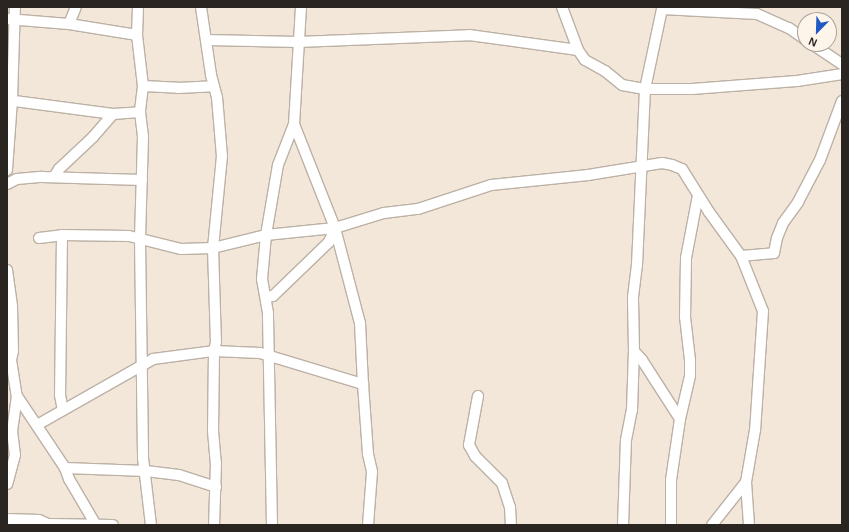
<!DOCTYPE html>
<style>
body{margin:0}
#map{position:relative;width:849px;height:532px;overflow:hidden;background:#f3e7da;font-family:Arial,sans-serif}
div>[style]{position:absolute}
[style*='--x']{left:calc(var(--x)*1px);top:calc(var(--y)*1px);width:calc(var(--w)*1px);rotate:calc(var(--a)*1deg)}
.roads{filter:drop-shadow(1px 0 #bcb1a5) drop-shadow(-1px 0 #bcb1a5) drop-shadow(0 1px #bcb1a5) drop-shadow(0 -1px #bcb1a5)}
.street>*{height:10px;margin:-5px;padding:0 5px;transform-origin:5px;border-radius:5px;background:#fff}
span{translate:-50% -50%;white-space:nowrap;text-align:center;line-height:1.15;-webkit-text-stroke:3.5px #fef5ea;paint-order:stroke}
.frame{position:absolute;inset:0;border:8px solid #2a2520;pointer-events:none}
.north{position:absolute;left:797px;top:12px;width:40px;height:40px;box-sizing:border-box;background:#fef5ea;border:1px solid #a9a299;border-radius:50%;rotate:203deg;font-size:11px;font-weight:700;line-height:16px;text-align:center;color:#2a2520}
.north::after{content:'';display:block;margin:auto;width:14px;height:18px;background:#2058c4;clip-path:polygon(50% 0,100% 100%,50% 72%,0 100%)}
</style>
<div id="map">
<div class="roads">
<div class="street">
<i style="--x:138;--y:7;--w:28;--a:92"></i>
<i style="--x:137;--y:35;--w:51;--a:83.3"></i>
<i style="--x:143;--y:86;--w:26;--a:97"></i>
<i style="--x:140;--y:112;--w:25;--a:83"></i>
<i style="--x:143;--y:137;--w:103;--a:91.7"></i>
<i style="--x:140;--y:240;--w:218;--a:89.2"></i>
<i style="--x:143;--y:458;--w:67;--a:83.2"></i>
<i style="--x:201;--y:7;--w:69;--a:81.6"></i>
<i style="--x:211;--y:75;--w:23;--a:75"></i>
<i style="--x:217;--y:97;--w:59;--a:85.2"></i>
<i style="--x:222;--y:156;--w:92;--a:95.6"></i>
<i style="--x:213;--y:248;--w:94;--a:88.2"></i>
<i style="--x:216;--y:342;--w:9;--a:103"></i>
<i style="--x:214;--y:351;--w:80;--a:90.7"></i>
<i style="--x:213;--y:431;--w:32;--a:85"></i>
<i style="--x:216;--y:463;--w:62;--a:91.8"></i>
<i style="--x:301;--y:7;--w:117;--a:93.4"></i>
<i style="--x:294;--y:124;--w:112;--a:68.5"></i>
<i style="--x:335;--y:228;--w:98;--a:75.3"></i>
<i style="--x:360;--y:323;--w:61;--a:87.2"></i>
<i style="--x:363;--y:384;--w:70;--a:85.9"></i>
<i style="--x:368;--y:454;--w:18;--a:77"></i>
<i style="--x:372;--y:472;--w:53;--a:94.3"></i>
<i style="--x:562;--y:7;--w:46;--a:69.6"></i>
<i style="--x:578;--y:50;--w:12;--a:55"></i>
<i style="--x:585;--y:60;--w:23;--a:29"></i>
<i style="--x:605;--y:71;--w:22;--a:39"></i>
<i style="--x:622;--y:85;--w:23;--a:10"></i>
<i style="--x:645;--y:89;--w:47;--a:0"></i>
<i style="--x:692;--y:89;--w:105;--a:-4.4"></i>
<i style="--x:797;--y:81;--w:46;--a:-8.8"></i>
<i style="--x:7;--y:19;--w:62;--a:4.6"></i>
<i style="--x:69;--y:24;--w:69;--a:9.2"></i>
<i style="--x:69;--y:24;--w:18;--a:-68"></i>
<i style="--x:207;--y:40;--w:91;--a:1.3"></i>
<i style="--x:298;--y:42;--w:171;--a:-2.3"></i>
<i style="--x:469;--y:35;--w:110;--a:7.8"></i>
<i style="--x:812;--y:44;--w:36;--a:34"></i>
<i style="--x:143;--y:86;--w:35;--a:3"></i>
<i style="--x:178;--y:88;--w:35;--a:-3"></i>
<i style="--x:7;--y:100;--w:107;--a:7.5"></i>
<i style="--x:113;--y:114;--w:27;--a:-4"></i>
<i style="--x:7;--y:170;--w:70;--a:-85.9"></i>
<i style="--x:12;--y:100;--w:93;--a:-88.2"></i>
<i style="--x:54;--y:177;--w:9;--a:-58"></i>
<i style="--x:59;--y:169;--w:47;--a:-43.3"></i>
<i style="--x:93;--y:137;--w:30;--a:-49"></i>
<i style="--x:7;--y:184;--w:11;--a:-27"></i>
<i style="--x:17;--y:179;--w:25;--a:-5"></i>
<i style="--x:42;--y:177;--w:100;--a:1.7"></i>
<i style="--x:62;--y:235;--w:160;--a:90.7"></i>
<i style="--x:60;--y:395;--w:15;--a:79"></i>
<i style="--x:39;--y:238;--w:23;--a:-7"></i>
<i style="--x:62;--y:235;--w:67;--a:0.9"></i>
<i style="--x:129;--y:236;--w:54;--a:14"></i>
<i style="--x:181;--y:249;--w:32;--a:-2"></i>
<i style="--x:213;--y:248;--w:55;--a:-13.8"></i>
<i style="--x:266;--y:235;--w:69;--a:-5.8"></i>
<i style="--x:335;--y:228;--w:51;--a:-17"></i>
<i style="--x:384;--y:213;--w:34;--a:-7"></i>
<i style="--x:418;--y:209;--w:77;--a:-18.2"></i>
<i style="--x:491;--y:185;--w:98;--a:-5.9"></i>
<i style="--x:588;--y:175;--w:75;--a:-9.2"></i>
<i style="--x:662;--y:163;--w:10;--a:11"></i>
<i style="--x:672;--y:165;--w:11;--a:22"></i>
<i style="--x:682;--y:169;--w:51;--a:57.9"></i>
<i style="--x:709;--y:212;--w:54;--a:54"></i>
<i style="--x:741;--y:256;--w:59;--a:68.2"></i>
<i style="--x:763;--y:311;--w:119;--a:93.8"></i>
<i style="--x:755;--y:430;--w:53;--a:99.8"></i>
<i style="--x:746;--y:482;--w:43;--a:86"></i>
<i style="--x:741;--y:256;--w:33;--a:-5"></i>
<i style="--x:774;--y:253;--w:15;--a:-79"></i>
<i style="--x:777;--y:238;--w:16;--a:-68"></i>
<i style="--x:783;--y:223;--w:26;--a:-54"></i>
<i style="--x:798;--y:202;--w:47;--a:-62.4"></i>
<i style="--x:820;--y:160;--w:63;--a:-69.6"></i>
<i style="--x:7;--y:270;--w:37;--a:82"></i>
<i style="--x:12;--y:307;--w:44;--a:88.7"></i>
<i style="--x:13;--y:351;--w:9;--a:103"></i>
<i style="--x:11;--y:360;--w:36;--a:81"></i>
<i style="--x:17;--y:396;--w:35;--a:98"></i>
<i style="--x:12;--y:431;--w:24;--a:83"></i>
<i style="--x:15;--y:455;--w:30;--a:105"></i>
<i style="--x:267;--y:297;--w:6;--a:-9"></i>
<i style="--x:273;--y:296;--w:78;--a:-44"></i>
<i style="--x:329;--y:242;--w:15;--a:-67"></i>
<i style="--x:634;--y:351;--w:12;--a:48"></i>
<i style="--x:642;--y:360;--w:70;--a:57.2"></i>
<i style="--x:17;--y:396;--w:87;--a:56.3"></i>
<i style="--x:65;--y:468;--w:12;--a:70"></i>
<i style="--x:69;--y:479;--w:53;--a:59.6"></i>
<i style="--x:478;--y:396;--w:50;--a:100.4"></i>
<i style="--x:469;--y:445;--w:13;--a:61"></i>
<i style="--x:475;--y:456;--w:38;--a:45"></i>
<i style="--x:502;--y:483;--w:25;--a:72"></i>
<i style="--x:510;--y:507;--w:18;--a:87"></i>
<i style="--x:37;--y:425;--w:133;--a:-29.6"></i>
<i style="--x:153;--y:359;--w:62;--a:-7.5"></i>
<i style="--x:214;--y:351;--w:46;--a:2.5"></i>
<i style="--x:260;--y:353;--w:108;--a:16.8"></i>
<i style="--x:65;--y:468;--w:81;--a:2.1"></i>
<i style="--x:146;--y:471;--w:33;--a:7"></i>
<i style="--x:179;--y:475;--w:39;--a:18"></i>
<i style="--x:7;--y:519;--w:32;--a:2"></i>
<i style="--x:39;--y:520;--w:10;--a:24"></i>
<i style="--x:48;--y:524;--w:65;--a:0.9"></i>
<i style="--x:272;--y:525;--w:212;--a:-91.1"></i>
<i style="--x:268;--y:313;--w:35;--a:-100"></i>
<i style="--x:262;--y:279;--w:44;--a:-84.8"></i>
<i style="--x:266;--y:235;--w:71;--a:-80.3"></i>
<i style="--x:278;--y:165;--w:44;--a:-68.7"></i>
<i style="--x:623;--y:525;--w:85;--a:-88"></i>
<i style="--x:626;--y:440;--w:31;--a:-79"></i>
<i style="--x:632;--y:410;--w:59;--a:-88.1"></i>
<i style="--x:634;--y:351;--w:54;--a:-91.1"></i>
<i style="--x:633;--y:297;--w:32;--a:-83"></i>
<i style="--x:637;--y:265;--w:176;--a:-87.4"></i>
<i style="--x:645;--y:89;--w:82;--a:-78"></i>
<i style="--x:662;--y:9;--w:95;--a:3"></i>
<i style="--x:757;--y:14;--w:35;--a:24"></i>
<i style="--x:789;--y:28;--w:19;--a:35"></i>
<i style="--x:671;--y:525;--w:45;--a:-90"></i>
<i style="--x:671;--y:480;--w:62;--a:-81.6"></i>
<i style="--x:680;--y:419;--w:44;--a:-76.9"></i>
<i style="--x:690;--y:376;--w:16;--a:-90"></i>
<i style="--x:690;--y:360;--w:43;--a:-96.6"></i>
<i style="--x:685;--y:317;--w:59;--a:-89"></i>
<i style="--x:686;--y:258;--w:64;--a:-79.2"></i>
<i style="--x:712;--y:525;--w:55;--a:-51.7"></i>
</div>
</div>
<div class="frame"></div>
<div class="north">N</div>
</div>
